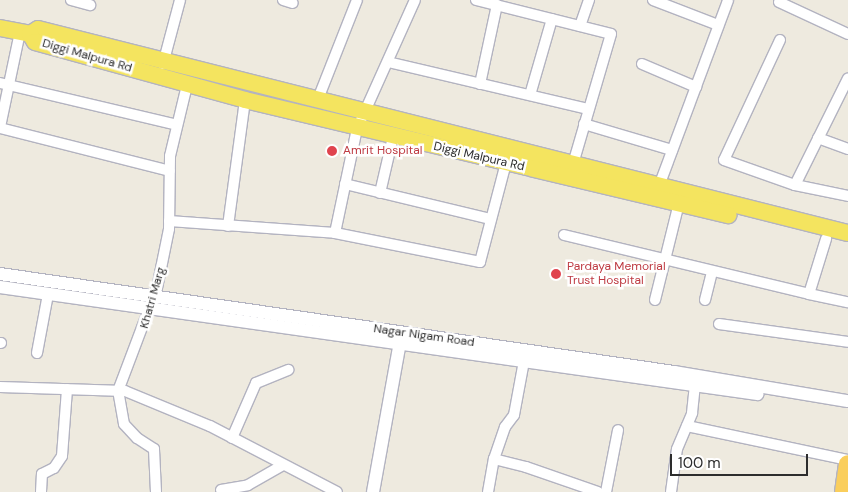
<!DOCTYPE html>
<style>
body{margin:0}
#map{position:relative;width:848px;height:492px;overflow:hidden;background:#eeeadf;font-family:"DM Sans",sans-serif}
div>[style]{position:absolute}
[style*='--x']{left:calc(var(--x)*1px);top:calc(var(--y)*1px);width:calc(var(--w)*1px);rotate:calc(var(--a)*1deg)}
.roads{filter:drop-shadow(1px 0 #b3b3c0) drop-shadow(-1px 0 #b3b3c0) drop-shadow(0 1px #b3b3c0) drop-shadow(0 -1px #b3b3c0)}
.minor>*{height:10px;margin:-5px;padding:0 5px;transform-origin:5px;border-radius:5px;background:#fff}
.tertiary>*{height:12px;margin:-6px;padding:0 6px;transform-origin:6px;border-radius:6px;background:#fff}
.primary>*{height:16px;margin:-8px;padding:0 8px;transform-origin:8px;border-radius:8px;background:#f4e45f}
.trunk>*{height:18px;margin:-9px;padding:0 9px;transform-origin:9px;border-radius:9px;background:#face5c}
.dots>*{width:14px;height:14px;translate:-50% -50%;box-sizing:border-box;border:2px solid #fff;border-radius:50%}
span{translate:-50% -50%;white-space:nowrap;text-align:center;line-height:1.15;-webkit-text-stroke:5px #fff;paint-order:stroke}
.street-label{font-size:12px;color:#2d2d2d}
.health-label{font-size:12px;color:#be3a42}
.left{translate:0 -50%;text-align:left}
.scale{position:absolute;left:670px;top:454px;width:138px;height:22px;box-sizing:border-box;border:2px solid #2d2d2d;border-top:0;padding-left:6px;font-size:15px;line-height:18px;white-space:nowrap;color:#2d2d2d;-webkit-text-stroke:4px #fff;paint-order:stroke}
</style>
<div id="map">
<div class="roads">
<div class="minor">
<i style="--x:71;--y:0;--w:20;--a:15"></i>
<i style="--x:283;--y:0;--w:10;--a:17"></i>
<i style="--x:476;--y:0;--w:139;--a:14.1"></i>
<i style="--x:611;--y:34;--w:135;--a:106.3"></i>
<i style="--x:653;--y:0;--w:70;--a:21"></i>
<i style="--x:779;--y:2;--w:76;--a:24.9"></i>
<i style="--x:580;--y:26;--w:28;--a:-71"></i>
<i style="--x:780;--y:40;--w:132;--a:115"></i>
<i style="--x:724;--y:160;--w:75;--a:19.4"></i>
<i style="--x:795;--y:185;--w:54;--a:11.7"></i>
<i style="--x:388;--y:62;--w:206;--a:13.2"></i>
<i style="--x:163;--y:64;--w:66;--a:-75.1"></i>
<i style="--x:642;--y:64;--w:59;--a:23.1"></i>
<i style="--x:0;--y:83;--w:182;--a:13.3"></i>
<i style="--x:480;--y:84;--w:81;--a:-77.9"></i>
<i style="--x:530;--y:95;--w:79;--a:-73.9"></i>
<i style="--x:318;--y:99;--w:106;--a:-68.5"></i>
<i style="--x:584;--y:124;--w:92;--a:16.5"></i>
<i style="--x:0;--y:127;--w:97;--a:-78.1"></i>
<i style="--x:0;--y:128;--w:175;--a:14.2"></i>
<i style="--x:818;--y:138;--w:32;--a:20"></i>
<i style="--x:345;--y:184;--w:150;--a:13.5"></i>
<i style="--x:795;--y:185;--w:119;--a:-63.6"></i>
<i style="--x:659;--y:186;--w:198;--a:-69.6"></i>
<i style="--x:380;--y:193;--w:57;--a:-76.9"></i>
<i style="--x:169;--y:221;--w:166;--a:4.1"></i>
<i style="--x:335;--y:233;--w:148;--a:11.3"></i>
<i style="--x:480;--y:262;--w:102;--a:-75.3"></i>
<i style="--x:228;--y:226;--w:127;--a:-82.3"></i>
<i style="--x:335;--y:233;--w:106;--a:-78.1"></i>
<i style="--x:357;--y:129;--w:141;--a:-65.8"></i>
<i style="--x:564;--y:235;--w:252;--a:13.5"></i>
<i style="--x:809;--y:294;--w:58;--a:-72.8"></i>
<i style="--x:809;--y:294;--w:40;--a:12"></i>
<i style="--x:655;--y:300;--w:100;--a:-76.1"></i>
<i style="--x:705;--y:300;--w:29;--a:-76"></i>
<i style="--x:719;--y:324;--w:130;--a:7.9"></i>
<i style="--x:0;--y:343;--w:1;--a:0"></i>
<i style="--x:37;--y:353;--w:60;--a:-79.4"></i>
<i style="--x:524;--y:361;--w:55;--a:100.5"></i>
<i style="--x:514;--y:415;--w:15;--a:127"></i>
<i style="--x:505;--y:427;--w:34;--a:109"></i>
<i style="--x:494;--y:459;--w:33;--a:14"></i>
<i style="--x:526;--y:467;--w:76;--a:19.1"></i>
<i style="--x:0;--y:387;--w:125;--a:1.8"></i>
<i style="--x:125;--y:391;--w:92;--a:22.4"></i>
<i style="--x:210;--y:426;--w:143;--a:27.5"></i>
<i style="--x:687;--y:426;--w:165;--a:11.9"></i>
<i style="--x:232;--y:438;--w:60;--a:-66.4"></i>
<i style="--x:256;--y:383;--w:35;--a:-22"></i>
<i style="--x:221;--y:490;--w:27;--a:-10"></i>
<i style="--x:248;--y:485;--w:40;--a:-29.7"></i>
<i style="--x:41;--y:492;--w:18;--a:-87"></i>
<i style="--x:42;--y:474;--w:13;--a:-27"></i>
<i style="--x:54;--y:468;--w:14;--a:-56"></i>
<i style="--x:62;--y:456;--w:67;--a:-85.7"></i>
<i style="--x:156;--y:492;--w:43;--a:-92.7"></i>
<i style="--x:154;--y:449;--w:20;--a:-147"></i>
<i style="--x:137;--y:438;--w:19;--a:-133"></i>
<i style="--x:124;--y:424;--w:34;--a:-100"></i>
<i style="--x:118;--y:391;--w:110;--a:-69.3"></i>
<i style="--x:157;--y:288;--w:60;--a:-78.5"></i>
<i style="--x:169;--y:229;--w:73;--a:-89.2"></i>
<i style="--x:170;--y:156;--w:73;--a:-76.5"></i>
<i style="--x:488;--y:492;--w:34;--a:-80"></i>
<i style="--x:606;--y:492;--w:63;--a:-79"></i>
<i style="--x:671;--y:492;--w:43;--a:-82.1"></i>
<i style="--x:677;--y:449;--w:39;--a:-67"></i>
<i style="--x:692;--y:413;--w:27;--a:-84"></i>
</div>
<div class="tertiary">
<i style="--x:0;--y:274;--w:681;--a:8.27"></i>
<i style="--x:674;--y:372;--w:176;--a:9.5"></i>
<i style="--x:0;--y:287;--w:765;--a:8.05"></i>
<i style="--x:373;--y:492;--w:158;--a:-79.8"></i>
</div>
<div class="primary">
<i style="--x:0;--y:28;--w:31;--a:11"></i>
<i style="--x:30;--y:34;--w:9;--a:-32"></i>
<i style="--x:38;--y:29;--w:835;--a:14.14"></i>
<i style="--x:30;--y:34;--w:9;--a:58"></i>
<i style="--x:35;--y:42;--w:218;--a:15.4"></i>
<i style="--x:245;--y:100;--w:497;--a:13.4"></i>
</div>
<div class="trunk">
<i style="--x:844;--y:492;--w:28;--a:-82"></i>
</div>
</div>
<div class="dots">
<i style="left:332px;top:151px;background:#e0444e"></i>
<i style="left:556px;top:274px;background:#e0444e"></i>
</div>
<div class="street-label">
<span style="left:87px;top:56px;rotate:16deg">Diggi Malpura Rd</span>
<span style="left:479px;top:157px;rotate:13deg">Diggi Malpura Rd</span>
<span style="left:153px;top:298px;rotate:-74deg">Khatri Marg</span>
<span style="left:424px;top:336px;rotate:8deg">Nagar Nigam Road</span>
</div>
<div class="health-label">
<span class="left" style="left:343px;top:151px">Amrit Hospital</span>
<span class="left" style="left:567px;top:274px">Pardaya Memorial<br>Trust Hospital</span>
</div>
<div class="scale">100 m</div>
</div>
